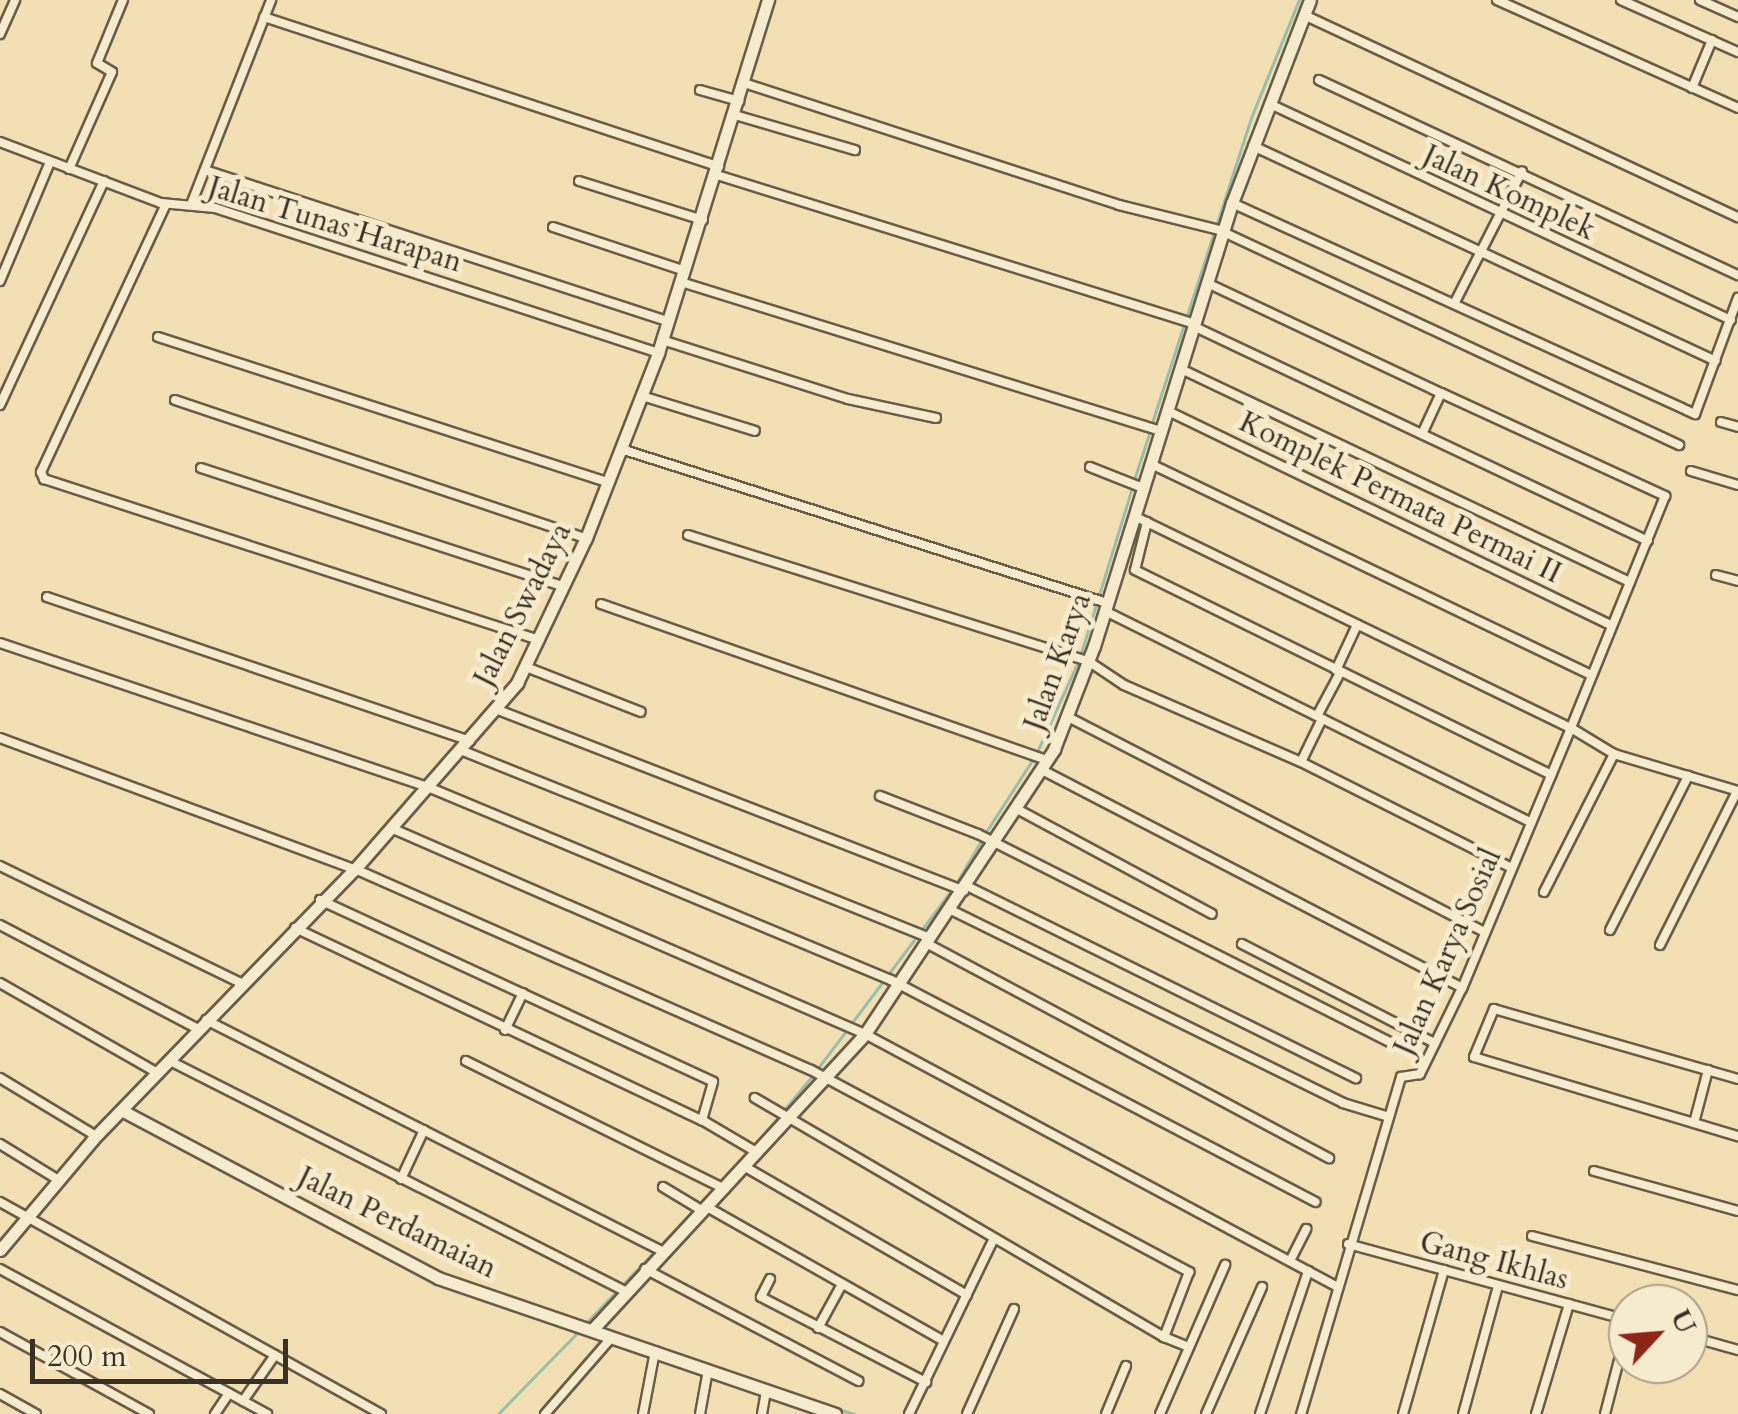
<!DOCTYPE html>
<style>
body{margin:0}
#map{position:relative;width:1738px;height:1414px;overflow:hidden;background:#f2e0b4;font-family:Cardo,serif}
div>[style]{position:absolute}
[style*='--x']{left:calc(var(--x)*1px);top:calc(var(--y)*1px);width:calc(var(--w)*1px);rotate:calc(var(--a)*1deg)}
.stream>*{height:2.5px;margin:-1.25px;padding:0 1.25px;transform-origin:1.25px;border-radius:1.25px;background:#9bbdac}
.roads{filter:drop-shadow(2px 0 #695c48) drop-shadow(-2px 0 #695c48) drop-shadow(0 2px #695c48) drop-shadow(0 -2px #695c48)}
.street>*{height:8px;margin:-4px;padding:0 4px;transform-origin:4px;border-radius:4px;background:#f7ebce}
.secondary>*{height:11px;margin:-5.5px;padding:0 5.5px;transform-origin:5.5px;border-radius:5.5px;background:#f7ebce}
span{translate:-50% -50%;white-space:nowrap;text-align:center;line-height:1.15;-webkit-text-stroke:10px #f7ebce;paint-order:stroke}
.street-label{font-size:30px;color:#3b3024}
.north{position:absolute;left:1608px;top:1284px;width:100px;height:100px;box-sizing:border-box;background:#f7ebce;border:2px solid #aca08a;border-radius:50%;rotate:64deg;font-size:28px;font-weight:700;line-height:40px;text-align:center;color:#3b3024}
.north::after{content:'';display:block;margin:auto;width:35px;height:45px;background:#8f2418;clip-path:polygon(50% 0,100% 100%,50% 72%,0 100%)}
.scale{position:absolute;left:30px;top:1339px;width:258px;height:45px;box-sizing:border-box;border:5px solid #3b3024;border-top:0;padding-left:12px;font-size:30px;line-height:35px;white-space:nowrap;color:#3b3024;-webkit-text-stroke:8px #f7ebce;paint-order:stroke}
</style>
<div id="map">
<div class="stream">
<i style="--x:1152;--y:423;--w:321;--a:-72"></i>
<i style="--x:1251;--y:118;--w:127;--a:-67.9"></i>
<i style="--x:1134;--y:480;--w:52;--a:-71.9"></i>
<i style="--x:1037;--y:752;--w:101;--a:-65.5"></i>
<i style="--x:1079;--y:660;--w:180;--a:-72.9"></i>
<i style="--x:986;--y:832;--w:87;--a:-57.2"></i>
<i style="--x:956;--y:884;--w:52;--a:-60"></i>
<i style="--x:851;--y:1024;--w:166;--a:-53.1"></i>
<i style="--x:818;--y:1068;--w:46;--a:-52.9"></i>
<i style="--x:783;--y:1111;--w:47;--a:-50.2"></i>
<i style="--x:754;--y:1145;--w:37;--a:-49"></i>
<i style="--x:700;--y:1204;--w:22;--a:-47"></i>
<i style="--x:586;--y:1323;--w:156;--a:-46.3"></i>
<i style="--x:732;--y:1373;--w:129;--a:18.6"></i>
<i style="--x:498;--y:1414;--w:113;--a:-45.7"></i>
</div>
<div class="roads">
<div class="street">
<i style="--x:1497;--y:0;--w:264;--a:24.1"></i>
<i style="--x:1621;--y:0;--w:128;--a:24"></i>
<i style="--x:1700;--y:0;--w:42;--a:24.1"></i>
<i style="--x:1304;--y:15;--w:479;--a:25"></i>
<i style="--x:264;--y:17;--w:479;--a:18.2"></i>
<i style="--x:0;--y:34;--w:37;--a:-66"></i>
<i style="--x:1319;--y:80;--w:462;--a:25"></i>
<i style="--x:744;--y:83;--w:394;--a:18"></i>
<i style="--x:1119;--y:205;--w:103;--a:14"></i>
<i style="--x:1219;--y:230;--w:508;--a:25.05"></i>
<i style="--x:1692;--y:88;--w:52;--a:-67.4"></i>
<i style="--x:700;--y:90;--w:41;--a:15.8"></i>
<i style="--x:1270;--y:104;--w:509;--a:25.11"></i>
<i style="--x:735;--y:115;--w:125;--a:16.3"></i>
<i style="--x:0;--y:142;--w:172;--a:20.8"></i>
<i style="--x:161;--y:203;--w:54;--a:5.3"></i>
<i style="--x:215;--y:208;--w:466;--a:18.1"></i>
<i style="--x:1253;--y:146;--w:510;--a:24.91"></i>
<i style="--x:69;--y:169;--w:106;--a:-66.1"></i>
<i style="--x:112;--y:72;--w:17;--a:-149"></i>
<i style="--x:97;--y:63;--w:68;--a:-67.6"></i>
<i style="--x:205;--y:170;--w:488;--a:18.1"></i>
<i style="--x:717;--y:175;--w:498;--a:17.3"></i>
<i style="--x:579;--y:181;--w:130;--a:17.5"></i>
<i style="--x:192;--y:202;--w:217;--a:-68.6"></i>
<i style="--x:1232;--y:203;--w:509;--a:24.5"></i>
<i style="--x:1695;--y:414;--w:124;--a:-69.7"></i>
<i style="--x:166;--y:204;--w:296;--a:115"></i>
<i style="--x:41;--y:472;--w:8;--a:67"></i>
<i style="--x:44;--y:479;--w:521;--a:18.02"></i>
<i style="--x:553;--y:227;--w:139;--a:18.4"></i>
<i style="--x:0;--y:281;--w:129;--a:-67.2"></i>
<i style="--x:681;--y:282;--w:503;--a:17.25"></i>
<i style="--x:1207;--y:283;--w:259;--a:25.2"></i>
<i style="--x:1454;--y:304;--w:149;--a:-62.9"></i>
<i style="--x:1193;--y:326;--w:503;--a:25.29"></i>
<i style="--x:158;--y:337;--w:473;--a:17.9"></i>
<i style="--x:662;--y:340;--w:195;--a:17.6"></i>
<i style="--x:848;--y:399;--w:90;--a:12.2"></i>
<i style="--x:1181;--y:369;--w:497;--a:25.4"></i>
<i style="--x:642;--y:396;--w:118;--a:17.2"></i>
<i style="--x:175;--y:400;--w:434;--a:18.6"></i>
<i style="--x:0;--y:405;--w:247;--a:-65.1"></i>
<i style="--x:1168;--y:411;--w:493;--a:25.8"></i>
<i style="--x:1721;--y:422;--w:18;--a:16"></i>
<i style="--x:1422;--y:434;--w:45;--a:-65.1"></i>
<i style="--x:1441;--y:393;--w:247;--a:24.7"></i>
<i style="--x:1665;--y:496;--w:250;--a:112.1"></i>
<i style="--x:1571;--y:728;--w:50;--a:31.2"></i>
<i style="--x:1614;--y:754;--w:129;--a:16.6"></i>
<i style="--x:621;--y:449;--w:510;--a:17.58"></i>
<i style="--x:1151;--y:464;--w:489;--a:25.6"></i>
<i style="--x:1090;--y:467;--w:57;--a:21.6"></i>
<i style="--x:201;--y:468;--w:381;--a:18.1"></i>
<i style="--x:1691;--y:471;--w:49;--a:16.6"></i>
<i style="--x:1134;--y:516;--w:486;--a:25.9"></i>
<i style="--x:1571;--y:728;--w:282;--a:112.7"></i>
<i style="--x:1462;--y:988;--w:96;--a:116"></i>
<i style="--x:1420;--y:1074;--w:19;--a:171"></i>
<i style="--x:1401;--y:1077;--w:352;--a:106.5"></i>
<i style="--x:1147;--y:522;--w:49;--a:104"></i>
<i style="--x:1135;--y:570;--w:464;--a:26.2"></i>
<i style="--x:688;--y:535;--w:419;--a:17.5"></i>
<i style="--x:1088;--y:661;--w:43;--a:33.7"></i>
<i style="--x:1124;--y:685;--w:193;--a:23.5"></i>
<i style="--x:1301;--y:762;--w:236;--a:26.7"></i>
<i style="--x:1716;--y:575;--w:23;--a:15"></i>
<i style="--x:47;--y:597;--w:447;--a:18.8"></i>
<i style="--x:601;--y:604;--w:472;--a:19.3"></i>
<i style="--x:1105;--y:611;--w:474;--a:26.4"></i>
<i style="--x:0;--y:643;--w:452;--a:18.6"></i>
<i style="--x:428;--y:787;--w:502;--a:22.63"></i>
<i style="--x:891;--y:980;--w:479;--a:27.6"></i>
<i style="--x:526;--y:667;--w:123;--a:21.4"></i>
<i style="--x:1336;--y:670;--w:50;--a:-65"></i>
<i style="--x:498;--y:710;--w:500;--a:21.2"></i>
<i style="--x:1317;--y:716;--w:49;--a:-61.9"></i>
<i style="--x:1070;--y:718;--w:467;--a:27.3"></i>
<i style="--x:0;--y:738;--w:378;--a:20.3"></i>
<i style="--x:355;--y:869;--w:498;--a:23.8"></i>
<i style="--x:811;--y:1070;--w:429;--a:28.1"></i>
<i style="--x:1189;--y:1272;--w:70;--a:111"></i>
<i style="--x:1164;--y:1337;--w:474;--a:-149.7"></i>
<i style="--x:463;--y:751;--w:503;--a:21.82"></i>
<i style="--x:1301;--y:762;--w:48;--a:-64"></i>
<i style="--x:1042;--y:770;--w:473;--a:27.4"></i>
<i style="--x:880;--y:796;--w:105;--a:21.2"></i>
<i style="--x:978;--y:834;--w:467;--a:26.8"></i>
<i style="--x:1017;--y:809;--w:221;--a:28.3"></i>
<i style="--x:391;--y:828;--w:517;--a:23.49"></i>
<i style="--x:865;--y:1034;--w:534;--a:28.15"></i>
<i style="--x:0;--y:866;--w:268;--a:25.9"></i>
<i style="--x:967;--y:886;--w:434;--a:26.3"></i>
<i style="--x:1544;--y:892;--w:155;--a:-63.1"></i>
<i style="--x:320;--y:900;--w:433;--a:24.8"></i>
<i style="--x:713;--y:1082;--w:40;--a:106"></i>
<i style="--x:951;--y:910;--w:437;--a:26.2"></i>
<i style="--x:1343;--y:1103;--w:48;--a:16.9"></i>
<i style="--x:0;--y:925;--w:224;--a:27.7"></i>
<i style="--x:295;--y:928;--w:450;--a:25.3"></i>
<i style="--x:702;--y:1120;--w:65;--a:30.5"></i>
<i style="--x:1610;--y:930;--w:173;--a:-63.1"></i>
<i style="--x:926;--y:943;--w:457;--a:28.1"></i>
<i style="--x:1242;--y:944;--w:217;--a:27.2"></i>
<i style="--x:1660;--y:945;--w:172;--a:-63.4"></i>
<i style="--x:0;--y:983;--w:182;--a:29.7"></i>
<i style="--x:206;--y:1020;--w:511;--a:26.87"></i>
<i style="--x:505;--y:1030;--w:41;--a:-64.1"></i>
<i style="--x:170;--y:1061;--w:510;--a:26.82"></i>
<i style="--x:466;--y:1061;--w:289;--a:26.3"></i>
<i style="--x:0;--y:1078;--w:112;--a:31.1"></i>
<i style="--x:1738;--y:1079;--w:254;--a:-164"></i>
<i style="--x:1494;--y:1009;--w:52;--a:112.6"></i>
<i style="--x:1474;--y:1057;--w:276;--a:16.7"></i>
<i style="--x:1694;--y:1123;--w:55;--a:-75.2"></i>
<i style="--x:0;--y:1144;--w:67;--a:31.6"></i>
<i style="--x:747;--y:1168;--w:254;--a:30"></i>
<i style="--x:1594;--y:1171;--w:149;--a:15.5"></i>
<i style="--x:401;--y:1179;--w:54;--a:-64.9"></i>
<i style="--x:663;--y:1187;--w:47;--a:31"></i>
<i style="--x:0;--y:1202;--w:436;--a:29.1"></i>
<i style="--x:707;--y:1207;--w:272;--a:29.5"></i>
<i style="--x:1532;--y:1236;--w:213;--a:14.7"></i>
<i style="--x:1348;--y:1244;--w:290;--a:15.2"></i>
<i style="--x:1290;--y:1261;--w:36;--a:-63"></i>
<i style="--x:0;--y:1269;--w:304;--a:28.5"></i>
<i style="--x:645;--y:1269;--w:241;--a:27.7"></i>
<i style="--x:770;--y:1279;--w:20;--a:117"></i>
<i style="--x:761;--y:1297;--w:186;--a:27.3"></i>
<i style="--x:818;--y:1328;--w:48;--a:-61.3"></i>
<i style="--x:0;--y:1332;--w:170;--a:28.8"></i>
<i style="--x:1688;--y:1336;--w:52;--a:15.6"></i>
<i style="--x:1164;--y:1337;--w:27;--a:22"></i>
<i style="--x:0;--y:1394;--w:41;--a:29.1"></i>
<i style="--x:243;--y:1401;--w:56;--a:-55.2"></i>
<i style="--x:215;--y:1414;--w:25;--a:-56"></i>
<i style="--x:545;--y:1414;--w:102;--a:-49"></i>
<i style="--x:643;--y:1414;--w:64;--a:-79.2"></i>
<i style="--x:700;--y:1414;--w:45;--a:-79.7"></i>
<i style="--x:762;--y:1414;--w:23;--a:-80"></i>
<i style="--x:909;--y:1414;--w:195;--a:-64.2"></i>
<i style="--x:967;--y:1414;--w:115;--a:-65.9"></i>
<i style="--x:1106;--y:1414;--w:52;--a:-67.4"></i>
<i style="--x:1160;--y:1414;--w:163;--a:-66.4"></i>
<i style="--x:1206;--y:1414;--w:139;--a:-66.2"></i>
<i style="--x:1260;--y:1414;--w:151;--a:-71.4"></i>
<i style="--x:1403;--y:1414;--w:150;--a:-74.1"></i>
<i style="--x:1463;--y:1414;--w:133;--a:-74.7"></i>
<i style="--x:1536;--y:1414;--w:115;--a:-73.3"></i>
<i style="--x:1605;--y:1414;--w:92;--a:-75.5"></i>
</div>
<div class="secondary">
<i style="--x:123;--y:1111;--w:357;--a:27.9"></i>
<i style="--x:438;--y:1278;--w:420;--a:18.9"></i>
<i style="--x:0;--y:1250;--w:145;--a:-50"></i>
<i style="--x:93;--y:1139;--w:376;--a:-45.9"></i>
<i style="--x:355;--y:869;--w:247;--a:-48.9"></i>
<i style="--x:517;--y:683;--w:161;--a:-64.6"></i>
<i style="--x:586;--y:538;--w:199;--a:-68.7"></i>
<i style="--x:658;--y:353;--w:370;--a:-72.7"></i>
<i style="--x:592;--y:1330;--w:403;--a:-47.3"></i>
<i style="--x:865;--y:1034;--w:342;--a:-56.4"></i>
<i style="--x:1054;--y:749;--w:110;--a:-68.8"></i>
<i style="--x:1094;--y:646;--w:464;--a:-72.7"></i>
<i style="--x:1232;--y:203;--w:217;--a:-69"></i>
</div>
</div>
<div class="street-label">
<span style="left:1509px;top:193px;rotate:25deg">Jalan Komplek</span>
<span style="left:335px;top:225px;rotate:17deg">Jalan Tunas Harapan</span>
<span style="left:1400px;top:498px;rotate:26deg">Komplek Permata Permai II</span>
<span style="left:523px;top:605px;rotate:-63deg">Jalan Swadaya</span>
<span style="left:1058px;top:662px;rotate:-70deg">Jalan Karya</span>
<span style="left:1448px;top:952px;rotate:-66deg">Jalan Karya Sosial</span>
<span style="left:397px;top:1223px;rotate:26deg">Jalan Perdamaian</span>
<span style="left:1494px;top:1261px;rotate:15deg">Gang Ikhlas</span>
</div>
<div class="north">U</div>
<div class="scale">200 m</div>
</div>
